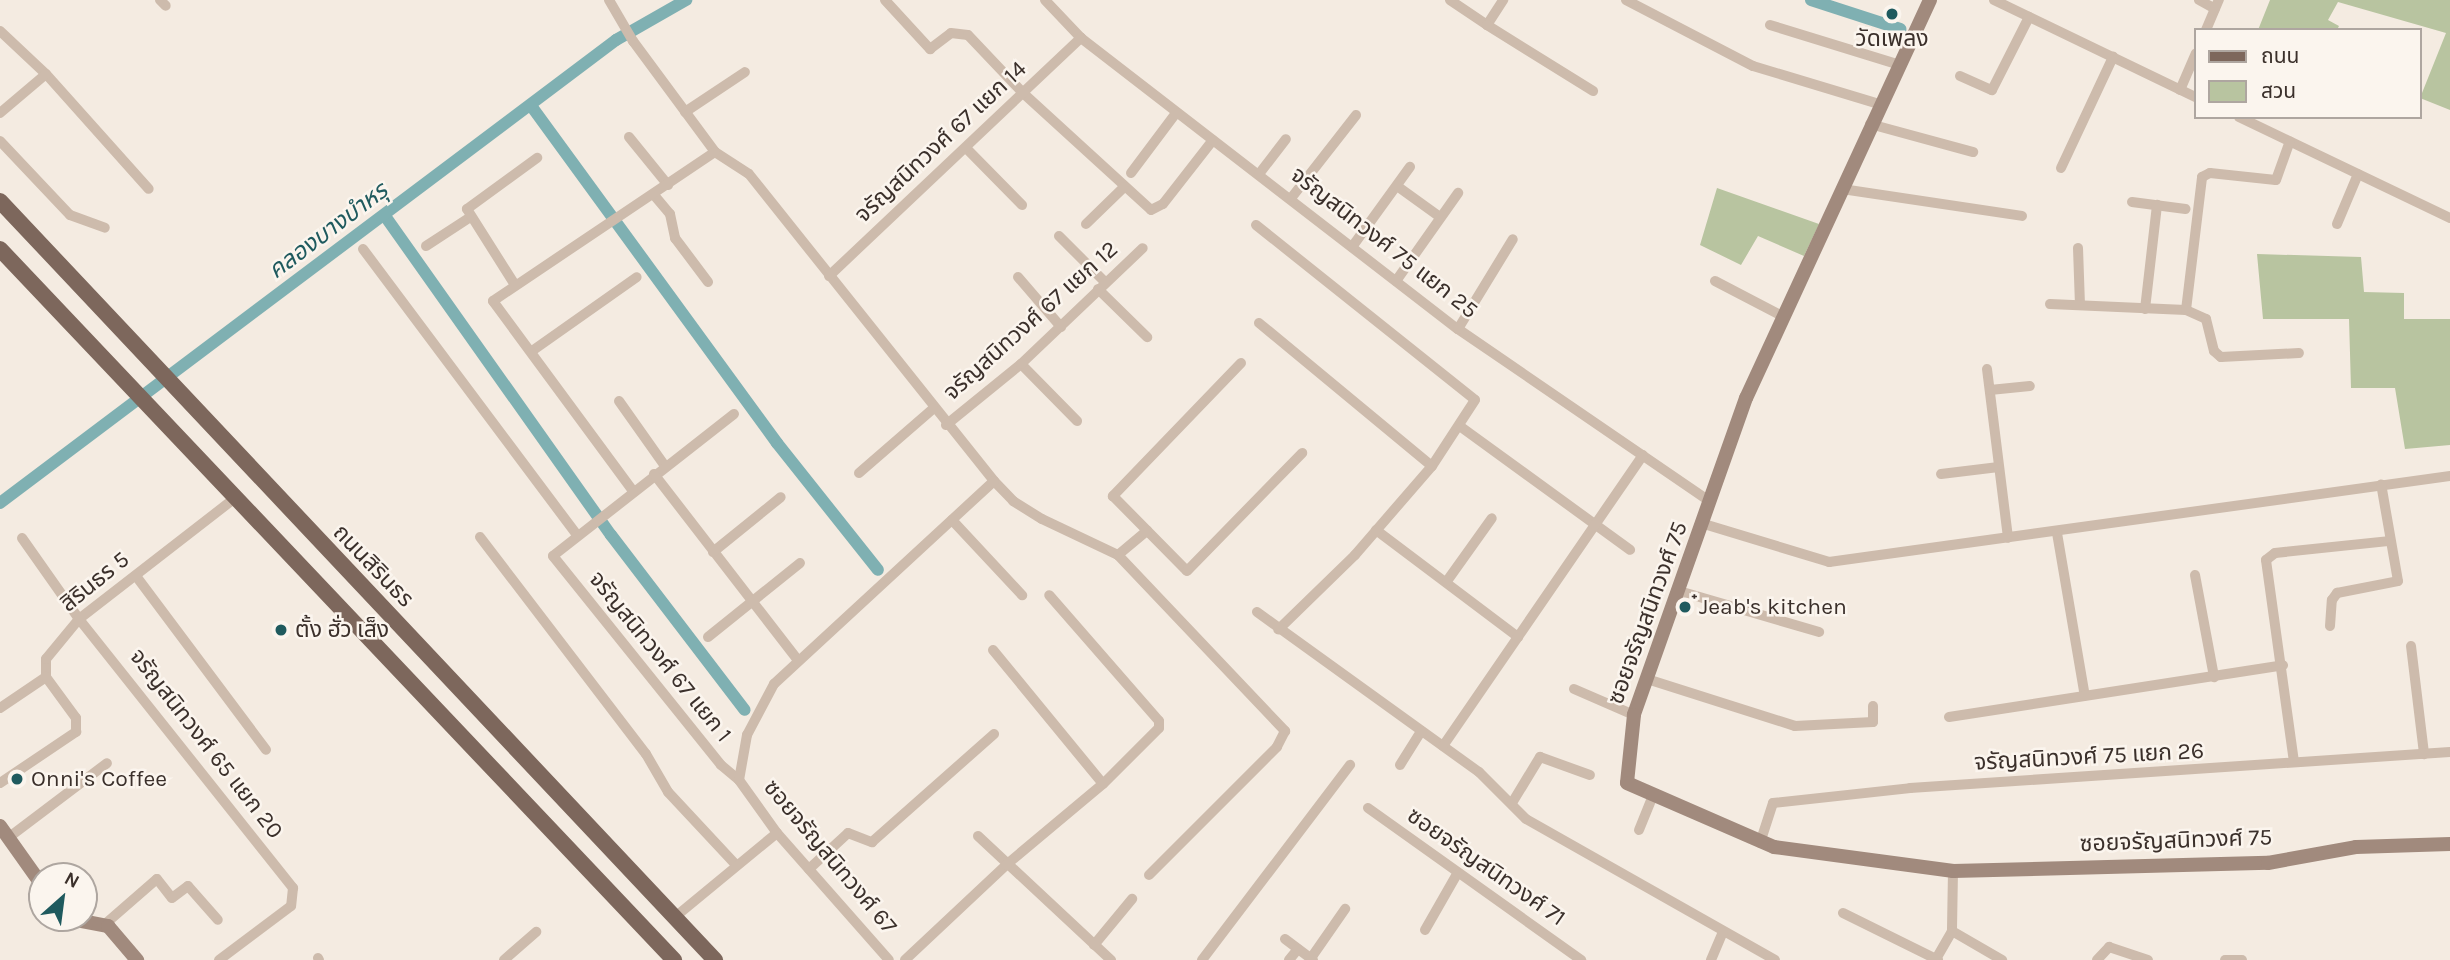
<!DOCTYPE html>
<meta charset="utf-8">
<style>
body{margin:0}
#map{position:relative;width:2450px;height:960px;overflow:hidden;background:#f4ebe1;font-family:Karla,"Noto Sans Thai",sans-serif}
div>[style]{position:absolute}
[style*='--x']{left:calc(var(--x)*1px);top:calc(var(--y)*1px);width:calc(var(--w)*1px);rotate:calc(var(--a)*1deg)}
.green>*{inset:0;background:#b8c4a0}
.canal>*{height:12px;margin:-6px;padding:0 6px;transform-origin:6px;border-radius:6px;background:#7fb0b2}
.street>*{height:10px;margin:-5px;padding:0 5px;transform-origin:5px;border-radius:5px;background:#cdbbac}
.secondary>*{height:14px;margin:-7px;padding:0 7px;transform-origin:7px;border-radius:7px;background:#a18a7d}
.primary>*{height:16px;margin:-8px;padding:0 8px;transform-origin:8px;border-radius:8px;background:#7d675c}
.dots>*{width:19px;height:19px;translate:-50% -50%;box-sizing:border-box;border:4px solid #fbf5ee;border-radius:50%}
span{translate:-50% -50%;white-space:nowrap;text-align:center;line-height:1.15;-webkit-text-stroke:5px #fbf5ee;paint-order:stroke}
.poi-label{font-size:23px;color:#3b302b}
.left{translate:0 -50%;text-align:left}
.street-label{font-size:23px;color:#3b302b}
.water-label{font-size:24px;color:#1f5a5e;font-style:italic}
.legend{position:absolute;left:2194px;top:28px;width:228px;height:91px;box-sizing:border-box;background:#fbf5ee;border:2px solid #aea6a0;margin:0;padding:9px 12px;list-style:none;font-size:21px;color:#3b302b}
.legend li{display:flex;align-items:center;gap:14px;height:35px}
.legend b{width:35px;border:2px solid #aea6a0}
.north{position:absolute;left:28px;top:862px;width:70px;height:70px;box-sizing:border-box;background:#fbf5ee;border:2px solid #aea6a0;border-radius:50%;rotate:28deg;font-size:19px;font-weight:700;line-height:28px;text-align:center;color:#3b302b}
.north::after{content:'';display:block;margin:auto;width:24px;height:32px;background:#1f5a5e;clip-path:polygon(50% 0,100% 100%,50% 72%,0 100%)}
</style>
<div id="map">
<div class="green">
<i style="clip-path:polygon(2270px 0,2450px 0,2450px 110px,2420px 98px,2446px 33px,2338px 2px,2328px 20px,2339px 26px,2337px 30px,2258px 30px)"></i>
<i style="clip-path:polygon(1717px 188px,1819px 224px,1804px 256px,1758px 236px,1741px 265px,1700px 245px)"></i>
<i style="clip-path:polygon(2257px 254px,2361px 257px,2364px 292px,2404px 293px,2404px 319px,2450px 319px,2450px 445px,2405px 449px,2395px 388px,2351px 388px,2349px 319px,2263px 319px)"></i>
</div>
<div class="canal">
<i style="--x:1811;--y:0;--w:94;--a:18"></i>
<i style="--x:532;--y:107;--w:416;--a:53.9"></i>
<i style="--x:777;--y:443;--w:162;--a:51.5"></i>
<i style="--x:385;--y:216;--w:391;--a:54.7"></i>
<i style="--x:611;--y:535;--w:220;--a:52.6"></i>
<i style="--x:0;--y:503;--w:771;--a:-36.93"></i>
<i style="--x:616;--y:40;--w:81;--a:-29.7"></i>
</div>
<div class="street">
<i style="--x:160;--y:0;--w:8;--a:45"></i>
<i style="--x:609;--y:0;--w:48;--a:59.7"></i>
<i style="--x:633;--y:41;--w:138;--a:53.5"></i>
<i style="--x:715;--y:152;--w:40;--a:32.9"></i>
<i style="--x:749;--y:174;--w:393;--a:51.4"></i>
<i style="--x:994;--y:481;--w:28;--a:46"></i>
<i style="--x:1013;--y:501;--w:34;--a:32"></i>
<i style="--x:1042;--y:519;--w:84;--a:25.3"></i>
<i style="--x:1118;--y:555;--w:243;--a:46.5"></i>
<i style="--x:1285;--y:731;--w:18;--a:117"></i>
<i style="--x:1277;--y:747;--w:181;--a:135"></i>
<i style="--x:885;--y:0;--w:67;--a:47.4"></i>
<i style="--x:930;--y:49;--w:26;--a:-37"></i>
<i style="--x:951;--y:33;--w:17;--a:7"></i>
<i style="--x:968;--y:35;--w:80;--a:46.5"></i>
<i style="--x:1023;--y:93;--w:173;--a:42.4"></i>
<i style="--x:1151;--y:210;--w:13;--a:-27"></i>
<i style="--x:1163;--y:204;--w:81;--a:-52"></i>
<i style="--x:1045;--y:0;--w:52;--a:46.5"></i>
<i style="--x:1081;--y:38;--w:476;--a:37.7"></i>
<i style="--x:1458;--y:329;--w:306;--a:34.4"></i>
<i style="--x:1450;--y:0;--w:45;--a:34"></i>
<i style="--x:1487;--y:25;--w:30;--a:-57"></i>
<i style="--x:1626;--y:0;--w:143;--a:27.5"></i>
<i style="--x:1753;--y:66;--w:132;--a:16.8"></i>
<i style="--x:1994;--y:0;--w:224;--a:25.7"></i>
<i style="--x:2199;--y:0;--w:18;--a:29"></i>
<i style="--x:1487;--y:25;--w:125;--a:31.9"></i>
<i style="--x:1770;--y:25;--w:133;--a:17.1"></i>
<i style="--x:2206;--y:30;--w:33;--a:-67"></i>
<i style="--x:0;--y:31;--w:63;--a:43.1"></i>
<i style="--x:46;--y:74;--w:154;--a:48.2"></i>
<i style="--x:1960;--y:76;--w:35;--a:24"></i>
<i style="--x:1992;--y:90;--w:82;--a:-63.1"></i>
<i style="--x:2180;--y:90;--w:40;--a:-66.6"></i>
<i style="--x:685;--y:112;--w:72;--a:-33.7"></i>
<i style="--x:0;--y:113;--w:60;--a:-40.3"></i>
<i style="--x:2239;--y:117;--w:234;--a:25.6"></i>
<i style="--x:1870;--y:124;--w:107;--a:15.2"></i>
<i style="--x:629;--y:137;--w:62;--a:50.9"></i>
<i style="--x:0;--y:141;--w:102;--a:46.6"></i>
<i style="--x:70;--y:215;--w:37;--a:20"></i>
<i style="--x:966;--y:148;--w:80;--a:45.5"></i>
<i style="--x:2061;--y:168;--w:123;--a:-64.9"></i>
<i style="--x:1131;--y:173;--w:75;--a:-53.1"></i>
<i style="--x:1259;--y:174;--w:44;--a:-52.4"></i>
<i style="--x:1397;--y:186;--w:53;--a:35.8"></i>
<i style="--x:1842;--y:189;--w:182;--a:8.5"></i>
<i style="--x:654;--y:195;--w:25;--a:50"></i>
<i style="--x:670;--y:214;--w:25;--a:78"></i>
<i style="--x:675;--y:238;--w:55;--a:53.1"></i>
<i style="--x:1292;--y:197;--w:104;--a:-52"></i>
<i style="--x:2132;--y:202;--w:54;--a:7.4"></i>
<i style="--x:1086;--y:224;--w:53;--a:-44.2"></i>
<i style="--x:2337;--y:224;--w:54;--a:-67.2"></i>
<i style="--x:1256;--y:225;--w:280;--a:38.6"></i>
<i style="--x:1475;--y:400;--w:79;--a:123.1"></i>
<i style="--x:1432;--y:466;--w:118;--a:130.9"></i>
<i style="--x:1355;--y:555;--w:107;--a:135.8"></i>
<i style="--x:1059;--y:236;--w:65;--a:45"></i>
<i style="--x:426;--y:246;--w:51;--a:-33.1"></i>
<i style="--x:1352;--y:247;--w:99;--a:-54.1"></i>
<i style="--x:2078;--y:248;--w:57;--a:88"></i>
<i style="--x:363;--y:249;--w:357;--a:53.2"></i>
<i style="--x:829;--y:276;--w:347;--a:-43.4"></i>
<i style="--x:1018;--y:277;--w:66;--a:49.3"></i>
<i style="--x:1396;--y:281;--w:108;--a:-54.8"></i>
<i style="--x:1715;--y:281;--w:76;--a:27.6"></i>
<i style="--x:515;--y:285;--w:90;--a:-122.3"></i>
<i style="--x:467;--y:209;--w:87;--a:-36.1"></i>
<i style="--x:1098;--y:289;--w:69;--a:44.4"></i>
<i style="--x:2050;--y:304;--w:136;--a:2.5"></i>
<i style="--x:2186;--y:310;--w:22;--a:24"></i>
<i style="--x:2206;--y:319;--w:33;--a:76"></i>
<i style="--x:2214;--y:351;--w:9;--a:41"></i>
<i style="--x:2221;--y:357;--w:78;--a:-2.9"></i>
<i style="--x:2145;--y:309;--w:105;--a:-83.4"></i>
<i style="--x:2186;--y:310;--w:134;--a:-83.1"></i>
<i style="--x:2202;--y:177;--w:9;--a:-27"></i>
<i style="--x:2210;--y:173;--w:66;--a:6.1"></i>
<i style="--x:2276;--y:180;--w:41;--a:-70.3"></i>
<i style="--x:1259;--y:323;--w:224;--a:39.6"></i>
<i style="--x:1458;--y:329;--w:105;--a:-58.6"></i>
<i style="--x:532;--y:351;--w:128;--a:-35.2"></i>
<i style="--x:1241;--y:363;--w:185;--a:133.9"></i>
<i style="--x:1113;--y:496;--w:105;--a:45.4"></i>
<i style="--x:1187;--y:571;--w:165;--a:-45.7"></i>
<i style="--x:1021;--y:364;--w:80;--a:45.5"></i>
<i style="--x:1987;--y:369;--w:170;--a:82.9"></i>
<i style="--x:1990;--y:390;--w:40;--a:-5.7"></i>
<i style="--x:619;--y:401;--w:80;--a:54.7"></i>
<i style="--x:734;--y:414;--w:230;--a:141.9"></i>
<i style="--x:553;--y:556;--w:268;--a:51.2"></i>
<i style="--x:721;--y:765;--w:23;--a:40"></i>
<i style="--x:739;--y:780;--w:65;--a:54.4"></i>
<i style="--x:777;--y:833;--w:169;--a:48.6"></i>
<i style="--x:946;--y:425;--w:97;--a:-39.1"></i>
<i style="--x:1021;--y:364;--w:168;--a:-43.6"></i>
<i style="--x:1461;--y:427;--w:209;--a:36"></i>
<i style="--x:859;--y:473;--w:98;--a:-40.9"></i>
<i style="--x:654;--y:474;--w:234;--a:52.3"></i>
<i style="--x:1941;--y:474;--w:58;--a:-6.9"></i>
<i style="--x:633;--y:491;--w:236;--a:-126.4"></i>
<i style="--x:493;--y:301;--w:267;--a:-33.9"></i>
<i style="--x:952;--y:520;--w:103;--a:47"></i>
<i style="--x:1704;--y:524;--w:131;--a:16.9"></i>
<i style="--x:1829;--y:562;--w:627;--a:-7.88"></i>
<i style="--x:1376;--y:530;--w:178;--a:37"></i>
<i style="--x:2057;--y:533;--w:165;--a:80.3"></i>
<i style="--x:480;--y:537;--w:273;--a:52.6"></i>
<i style="--x:646;--y:754;--w:44;--a:59.9"></i>
<i style="--x:668;--y:792;--w:100;--a:47"></i>
<i style="--x:22;--y:538;--w:99;--a:54.9"></i>
<i style="--x:79;--y:619;--w:344;--a:51.5"></i>
<i style="--x:293;--y:888;--w:18;--a:96"></i>
<i style="--x:291;--y:906;--w:90;--a:143.1"></i>
<i style="--x:713;--y:552;--w:87;--a:-39"></i>
<i style="--x:1118;--y:555;--w:38;--a:-40"></i>
<i style="--x:2195;--y:575;--w:104;--a:79.4"></i>
<i style="--x:136;--y:576;--w:217;--a:53.2"></i>
<i style="--x:1447;--y:581;--w:77;--a:-54.5"></i>
<i style="--x:1679;--y:591;--w:146;--a:16.3"></i>
<i style="--x:1257;--y:612;--w:274;--a:35.8"></i>
<i style="--x:1479;--y:772;--w:66;--a:45"></i>
<i style="--x:1526;--y:819;--w:286;--a:29.5"></i>
<i style="--x:2330;--y:626;--w:26;--a:-86"></i>
<i style="--x:2332;--y:600;--w:9;--a:-54"></i>
<i style="--x:2337;--y:593;--w:62;--a:-11.1"></i>
<i style="--x:2398;--y:581;--w:98;--a:-99.9"></i>
<i style="--x:708;--y:637;--w:118;--a:-38.8"></i>
<i style="--x:2411;--y:646;--w:109;--a:83.1"></i>
<i style="--x:993;--y:650;--w:173;--a:50.6"></i>
<i style="--x:1647;--y:679;--w:155;--a:17.6"></i>
<i style="--x:1795;--y:726;--w:78;--a:-2.9"></i>
<i style="--x:1873;--y:722;--w:16;--a:-90"></i>
<i style="--x:1574;--y:689;--w:65;--a:23.4"></i>
<i style="--x:0;--y:708;--w:55;--a:-34"></i>
<i style="--x:46;--y:677;--w:18;--a:-90"></i>
<i style="--x:46;--y:659;--w:52;--a:-50.5"></i>
<i style="--x:79;--y:619;--w:197;--a:-37.8"></i>
<i style="--x:1949;--y:717;--w:338;--a:-8.8"></i>
<i style="--x:1443;--y:746;--w:353;--a:-55.5"></i>
<i style="--x:2294;--y:762;--w:204;--a:-97.9"></i>
<i style="--x:2266;--y:560;--w:11;--a:-38"></i>
<i style="--x:2275;--y:553;--w:116;--a:-6"></i>
<i style="--x:1400;--y:765;--w:40;--a:-58"></i>
<i style="--x:739;--y:780;--w:46;--a:-79.9"></i>
<i style="--x:747;--y:735;--w:58;--a:-62.1"></i>
<i style="--x:774;--y:684;--w:299;--a:-42.7"></i>
<i style="--x:0;--y:783;--w:92;--a:-33.9"></i>
<i style="--x:76;--y:732;--w:14;--a:-90"></i>
<i style="--x:76;--y:718;--w:51;--a:-126.2"></i>
<i style="--x:1512;--y:803;--w:54;--a:-58.7"></i>
<i style="--x:1540;--y:757;--w:53;--a:19.8"></i>
<i style="--x:1368;--y:808;--w:262;--a:35.5"></i>
<i style="--x:1639;--y:830;--w:35;--a:-68"></i>
<i style="--x:978;--y:836;--w:182;--a:43"></i>
<i style="--x:8;--y:838;--w:124;--a:-37.1"></i>
<i style="--x:1760;--y:843;--w:42;--a:-72"></i>
<i style="--x:1773;--y:803;--w:138;--a:-6.2"></i>
<i style="--x:1910;--y:788;--w:541;--a:-3.81"></i>
<i style="--x:809;--y:869;--w:53;--a:-42.7"></i>
<i style="--x:848;--y:833;--w:26;--a:21"></i>
<i style="--x:872;--y:842;--w:163;--a:-41.5"></i>
<i style="--x:1953;--y:871;--w:60;--a:91"></i>
<i style="--x:1952;--y:931;--w:58;--a:30.1"></i>
<i style="--x:1843;--y:913;--w:106;--a:26.3"></i>
<i style="--x:675;--y:917;--w:132;--a:-39.5"></i>
<i style="--x:104;--y:925;--w:70;--a:-41"></i>
<i style="--x:157;--y:879;--w:24;--a:52"></i>
<i style="--x:172;--y:898;--w:20;--a:-37"></i>
<i style="--x:188;--y:886;--w:45;--a:48.6"></i>
<i style="--x:1425;--y:930;--w:64;--a:-60.3"></i>
<i style="--x:1285;--y:939;--w:35;--a:37"></i>
<i style="--x:1094;--y:945;--w:60;--a:-50.4"></i>
<i style="--x:318;--y:958;--w:2;--a:63"></i>
<i style="--x:1311;--y:958;--w:60;--a:-55.2"></i>
<i style="--x:1936;--y:959;--w:32;--a:-60"></i>
<i style="--x:504;--y:960;--w:43;--a:-41.2"></i>
<i style="--x:905;--y:960;--w:139;--a:-43.2"></i>
<i style="--x:1006;--y:865;--w:126;--a:-39.9"></i>
<i style="--x:1103;--y:784;--w:79;--a:-45"></i>
<i style="--x:1159;--y:728;--w:7;--a:-90"></i>
<i style="--x:1159;--y:721;--w:167;--a:-131.1"></i>
<i style="--x:1202;--y:960;--w:245;--a:-52.8"></i>
<i style="--x:1289;--y:960;--w:14;--a:-51"></i>
<i style="--x:1711;--y:960;--w:30;--a:-67"></i>
<i style="--x:2097;--y:960;--w:18;--a:-47"></i>
<i style="--x:2109;--y:947;--w:41;--a:18.4"></i>
<i style="--x:2225;--y:960;--w:17;--a:0"></i>
</div>
<div class="secondary">
<i style="--x:1930;--y:0;--w:438;--a:114.8"></i>
<i style="--x:1746;--y:398;--w:336;--a:109.5"></i>
<i style="--x:1634;--y:715;--w:68;--a:95.9"></i>
<i style="--x:1627;--y:783;--w:160;--a:23.5"></i>
<i style="--x:1774;--y:847;--w:181;--a:7.6"></i>
<i style="--x:1953;--y:871;--w:315;--a:-1.5"></i>
<i style="--x:2268;--y:863;--w:89;--a:-10.3"></i>
<i style="--x:2356;--y:847;--w:94;--a:-1.8"></i>
<i style="--x:0;--y:826;--w:72;--a:54.6"></i>
<i style="--x:66;--y:918;--w:43;--a:10.8"></i>
<i style="--x:108;--y:926;--w:45;--a:49.5"></i>
</div>
<div class="primary">
<i style="--x:0;--y:201;--w:1043;--a:46.71"></i>
<i style="--x:0;--y:249;--w:980;--a:46.53"></i>
</div>
<div class="dots">
<i style="left:1892px;top:14px;background:#1f5a5e"></i>
<i style="left:1685px;top:607px;background:#1f5a5e"></i>
<i style="left:281px;top:630px;background:#1f5a5e"></i>
<i style="left:17px;top:779px;background:#1f5a5e"></i>
</div>
<div class="poi-label">
<span style="left:1892px;top:39px">วัดเพลง</span>
<span class="left" style="left:1699px;top:607px">๋Jeab's kitchen</span>
<span class="left" style="left:295px;top:630px">ตั้ง ฮั่ว เส็ง</span>
<span class="left" style="left:31px;top:779px">Onni's Coffee</span>
</div>
<div class="street-label">
<span style="left:941px;top:142px;rotate:-43deg">จรัญสนิทวงศ์ 67 แยก 14</span>
<span style="left:1384px;top:243px;rotate:38deg">จรัญสนิทวงศ์ 75 แยก 25</span>
<span style="left:1031px;top:321px;rotate:-42deg">จรัญสนิทวงศ์ 67 แยก 12</span>
<span style="left:373px;top:566px;rotate:46deg">ถนนสิรินธร</span>
<span style="left:95px;top:582px;rotate:-39deg">สิรินธร 5</span>
<span style="left:1648px;top:613px;rotate:-70deg">ซอยจรัญสนิทวงศ์ 75</span>
<span style="left:660px;top:657px;rotate:51deg">จรัญสนิทวงศ์ 67 แยก 1</span>
<span style="left:206px;top:744px;rotate:52deg">จรัญสนิทวงศ์ 65 แยก 20</span>
<span style="left:2089px;top:757px;rotate:-3deg">จรัญสนิทวงศ์ 75 แยก 26</span>
<span style="left:2176px;top:841px;rotate:-2deg">ซอยจรัญสนิทวงศ์ 75</span>
<span style="left:830px;top:857px;rotate:50deg">ซอยจรัญสนิทวงศ์ 67</span>
<span style="left:1486px;top:867px;rotate:35deg">ซอยจรัญสนิทวงศ์ 71</span>
</div>
<div class="water-label">
<span style="left:328px;top:231px;rotate:-37deg">คลองบางบำหรุ</span>
</div>
<ul class="legend">
<li><b style="height:9px;background:#7d675c"></b>ถนน</li>
<li><b style="height:19px;background:#b8c4a0"></b>สวน</li>
</ul>
<div class="north">N</div>
</div>
